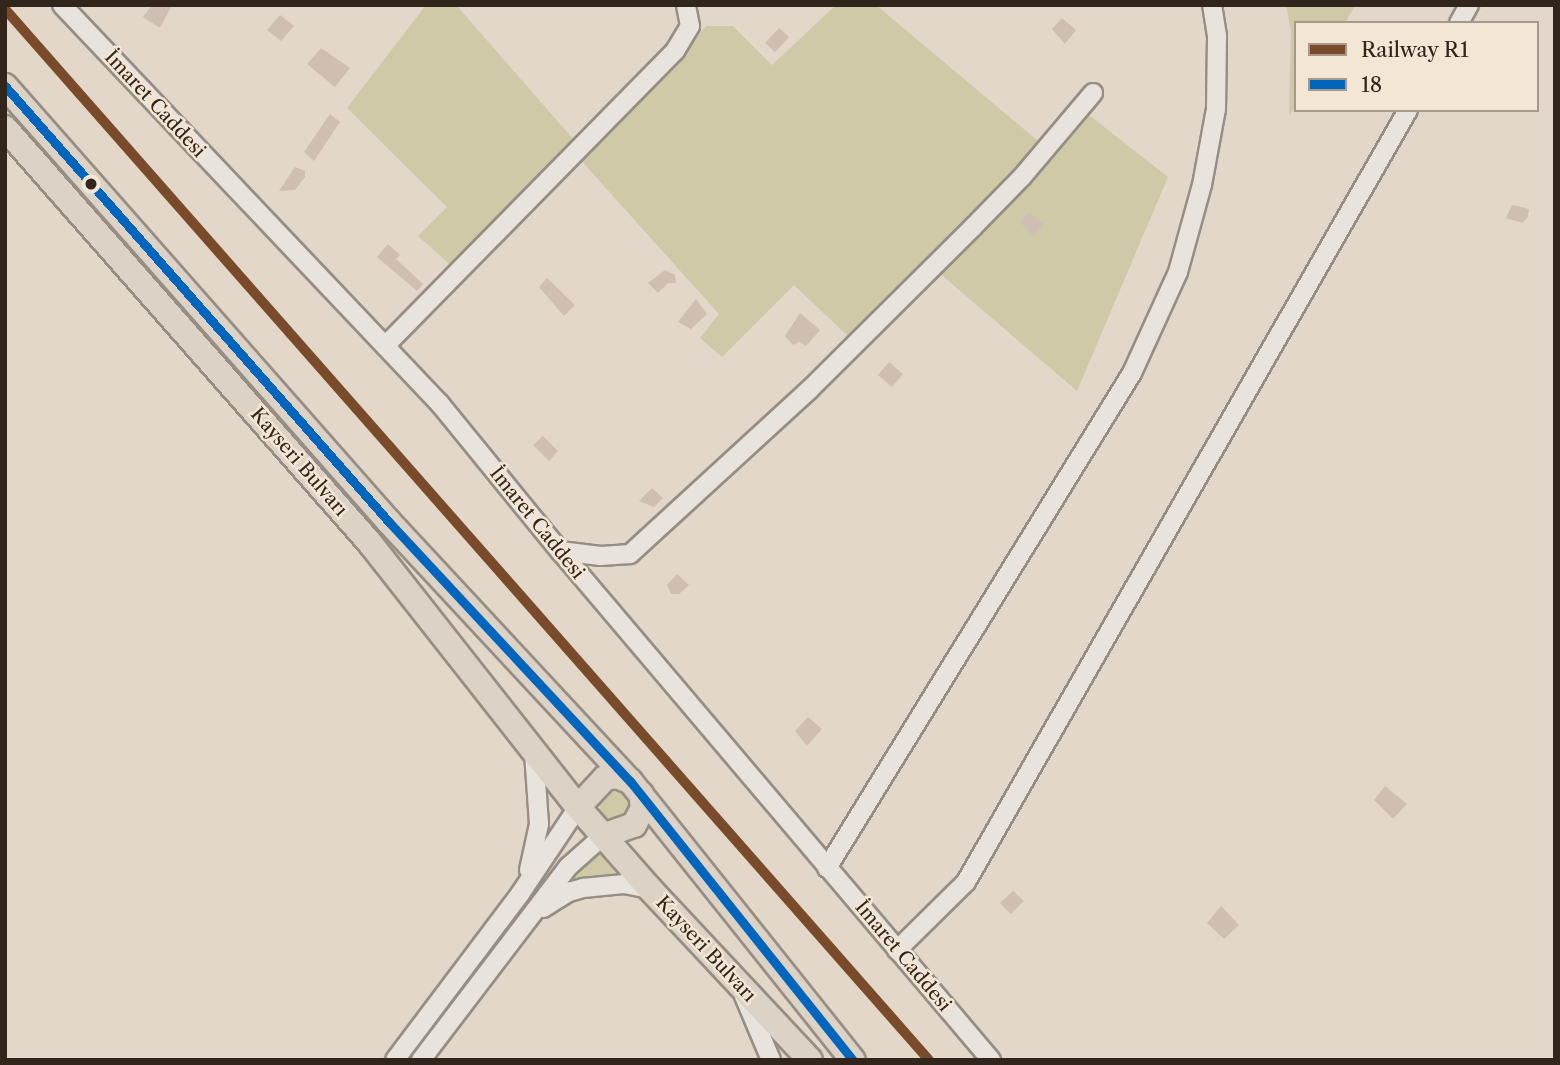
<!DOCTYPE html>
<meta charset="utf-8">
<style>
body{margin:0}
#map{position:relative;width:1560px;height:1065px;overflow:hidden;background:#e2d7c8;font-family:"Libre Caslon Text",serif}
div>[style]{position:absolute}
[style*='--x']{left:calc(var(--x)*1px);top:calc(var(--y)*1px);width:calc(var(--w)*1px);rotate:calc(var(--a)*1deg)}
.green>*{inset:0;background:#cfc9a7}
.round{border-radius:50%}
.building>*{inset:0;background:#cfbfb2}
.roads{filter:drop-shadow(2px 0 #968e84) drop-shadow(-2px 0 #968e84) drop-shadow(0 2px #968e84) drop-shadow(0 -2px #968e84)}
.minor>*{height:18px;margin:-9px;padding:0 9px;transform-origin:9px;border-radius:9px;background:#e8e3dc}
.highway>*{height:24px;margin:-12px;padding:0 12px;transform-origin:12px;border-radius:12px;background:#dcd3c6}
.bus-1>*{height:9px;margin:-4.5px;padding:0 4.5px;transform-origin:4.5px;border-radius:4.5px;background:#0065bd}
.rail-1>*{height:10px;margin:-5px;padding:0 5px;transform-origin:5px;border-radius:5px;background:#7a4b2a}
.dots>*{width:19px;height:19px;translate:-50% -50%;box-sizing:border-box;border:4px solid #f3e6d5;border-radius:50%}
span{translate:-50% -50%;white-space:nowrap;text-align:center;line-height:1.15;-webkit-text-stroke:5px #f3e6d5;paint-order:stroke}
.street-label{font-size:19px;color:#32261c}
.frame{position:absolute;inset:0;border:7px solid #32261c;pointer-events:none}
.legend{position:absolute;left:1294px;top:21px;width:245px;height:91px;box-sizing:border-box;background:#f3e6d5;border:2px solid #a6998b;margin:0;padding:9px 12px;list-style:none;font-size:21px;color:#32261c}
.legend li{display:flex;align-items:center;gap:14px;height:35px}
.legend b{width:35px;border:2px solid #a6998b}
</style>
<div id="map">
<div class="green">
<i style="clip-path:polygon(426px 5px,456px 5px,574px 140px,679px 36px,689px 47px,706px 26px,733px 26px,772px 65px,836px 5px,876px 5px,1044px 146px,1085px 112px,1168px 177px,1077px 391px,930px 265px,850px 338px,794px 285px,722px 357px,700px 338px,719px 314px,577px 156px,455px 269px,418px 236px,447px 207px,347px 108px)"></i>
<i style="clip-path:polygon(1286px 5px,1355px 5px,1345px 23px,1296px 23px,1296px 104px,1289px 116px,1291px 31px)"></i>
<i class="round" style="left:600px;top:791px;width:30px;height:30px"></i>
<i style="clip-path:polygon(598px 852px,618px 876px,587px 876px,560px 885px)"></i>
</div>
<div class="building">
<i style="clip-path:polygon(152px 5px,172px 5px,160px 28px,143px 17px)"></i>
<i style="clip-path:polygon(280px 15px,294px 26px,281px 41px,267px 30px)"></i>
<i style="clip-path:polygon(1062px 18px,1076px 30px,1065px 44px,1052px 29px)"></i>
<i style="clip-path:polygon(779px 28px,789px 37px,775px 52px,765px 43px)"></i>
<i style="clip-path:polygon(321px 48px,350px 68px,335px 87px,307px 64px)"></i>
<i style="clip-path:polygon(330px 114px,340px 122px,314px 161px,304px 152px)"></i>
<i style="clip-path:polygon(295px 167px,305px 171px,305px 177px,295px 190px,279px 191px)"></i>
<i style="clip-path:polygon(1512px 205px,1529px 209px,1528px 217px,1522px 223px,1506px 218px)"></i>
<i style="clip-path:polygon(1029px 212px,1044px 224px,1033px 236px,1020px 222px)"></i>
<i style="clip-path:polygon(388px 244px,400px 255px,396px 259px,423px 284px,417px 291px,377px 257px)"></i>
<i style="clip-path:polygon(665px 270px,675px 275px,676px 283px,668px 283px,658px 293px,648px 283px)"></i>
<i style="clip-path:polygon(547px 278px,575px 305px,564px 316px,539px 287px)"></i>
<i style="clip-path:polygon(696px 299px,707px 314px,691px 329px,678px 322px)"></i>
<i style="clip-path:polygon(800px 313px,820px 330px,806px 346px,799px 342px,793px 345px,785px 336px)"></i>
<i style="clip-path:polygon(889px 362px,903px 374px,892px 387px,878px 375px)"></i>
<i style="clip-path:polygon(543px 436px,558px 451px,549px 461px,533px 445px)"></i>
<i style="clip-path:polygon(652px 488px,663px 498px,654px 507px,639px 501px)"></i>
<i style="clip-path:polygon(677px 574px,689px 585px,679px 594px,671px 594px,667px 585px)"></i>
<i style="clip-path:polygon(808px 717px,822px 729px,807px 746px,795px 731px)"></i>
<i style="clip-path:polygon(1385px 786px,1407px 804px,1393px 819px,1374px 800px)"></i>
<i style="clip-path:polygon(1013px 891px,1024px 901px,1011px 914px,1000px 903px)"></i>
<i style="clip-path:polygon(1221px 906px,1239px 925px,1224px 939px,1207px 923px)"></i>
</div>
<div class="roads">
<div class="minor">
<i style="--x:62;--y:5;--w:550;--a:46.55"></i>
<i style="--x:440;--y:404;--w:190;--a:50.8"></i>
<i style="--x:560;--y:551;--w:667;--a:49.74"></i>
<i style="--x:1459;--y:23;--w:21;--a:-61"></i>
<i style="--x:385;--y:346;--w:414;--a:-45.5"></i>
<i style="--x:675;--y:51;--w:29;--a:-59"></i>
<i style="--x:690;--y:26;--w:21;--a:-101"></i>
<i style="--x:560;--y:551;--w:41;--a:7"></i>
<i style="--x:601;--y:556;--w:29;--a:-4"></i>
<i style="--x:630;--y:554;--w:243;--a:-42.5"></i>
<i style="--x:809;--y:390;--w:231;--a:-44.8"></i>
<i style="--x:973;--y:227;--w:70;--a:-45.6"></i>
<i style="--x:1022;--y:177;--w:110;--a:-49.8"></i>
<i style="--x:827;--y:868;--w:581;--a:-58.36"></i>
<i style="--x:1132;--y:373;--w:111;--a:-65.5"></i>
<i style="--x:1178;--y:272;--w:90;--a:-74.6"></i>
<i style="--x:1202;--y:185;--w:77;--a:-79.6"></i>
<i style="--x:1216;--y:109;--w:73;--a:-89.2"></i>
<i style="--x:1217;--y:36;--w:31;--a:-99"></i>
<i style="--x:529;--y:870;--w:47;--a:-77.7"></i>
<i style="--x:539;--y:824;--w:71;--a:-94"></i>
<i style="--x:543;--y:908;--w:31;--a:-32"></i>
<i style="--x:569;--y:892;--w:15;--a:-16"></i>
<i style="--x:583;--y:888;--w:41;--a:-5.6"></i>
<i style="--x:624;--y:884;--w:26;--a:11"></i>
<i style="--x:897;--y:950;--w:97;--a:-44.6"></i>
<i style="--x:966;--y:882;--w:890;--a:-60.21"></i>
<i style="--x:744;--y:996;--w:69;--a:67.1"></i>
<i style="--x:395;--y:1060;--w:208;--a:-53"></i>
<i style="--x:520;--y:894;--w:105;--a:-56.3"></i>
<i style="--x:421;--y:1060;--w:243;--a:-52.7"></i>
<i style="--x:568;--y:867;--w:47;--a:-41.5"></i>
</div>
<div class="highway">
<i style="--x:5;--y:86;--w:581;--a:48.63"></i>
<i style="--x:389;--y:522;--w:354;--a:47.1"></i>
<i style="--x:630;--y:781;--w:357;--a:51.4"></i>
<i style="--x:5;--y:128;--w:553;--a:48.67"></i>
<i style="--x:370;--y:543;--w:336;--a:51.8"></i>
<i style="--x:578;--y:807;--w:109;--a:48.7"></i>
<i style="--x:650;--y:889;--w:234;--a:46.9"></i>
<i style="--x:578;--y:807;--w:40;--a:-47"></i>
<i style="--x:605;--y:778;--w:11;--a:-10"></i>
<i style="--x:616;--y:776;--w:15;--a:20"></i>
<i style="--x:603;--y:836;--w:33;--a:-20"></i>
<i style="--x:634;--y:825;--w:19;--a:-62"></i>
<i style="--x:643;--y:808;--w:14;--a:-98"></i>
</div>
</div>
<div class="bus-1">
<i style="--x:5;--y:86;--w:581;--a:48.63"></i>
<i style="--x:389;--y:522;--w:354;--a:47.1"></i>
<i style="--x:630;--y:781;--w:357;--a:51.4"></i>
</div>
<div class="rail-1">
<i style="--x:5;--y:9;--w:1399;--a:48.68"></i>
</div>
<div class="dots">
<i style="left:91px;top:184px;background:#32261c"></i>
</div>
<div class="street-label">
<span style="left:155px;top:104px;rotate:47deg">İmaret Caddesi</span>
<span style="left:299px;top:462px;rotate:49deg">Kayseri Bulvarı</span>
<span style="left:537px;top:523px;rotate:51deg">İmaret Caddesi</span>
<span style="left:706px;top:949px;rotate:47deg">Kayseri Bulvarı</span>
<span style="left:903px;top:956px;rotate:50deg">İmaret Caddesi</span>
</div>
<div class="frame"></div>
<ul class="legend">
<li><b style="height:9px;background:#7a4b2a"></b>Railway R1</li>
<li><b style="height:9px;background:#0065bd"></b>18</li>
</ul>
</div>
